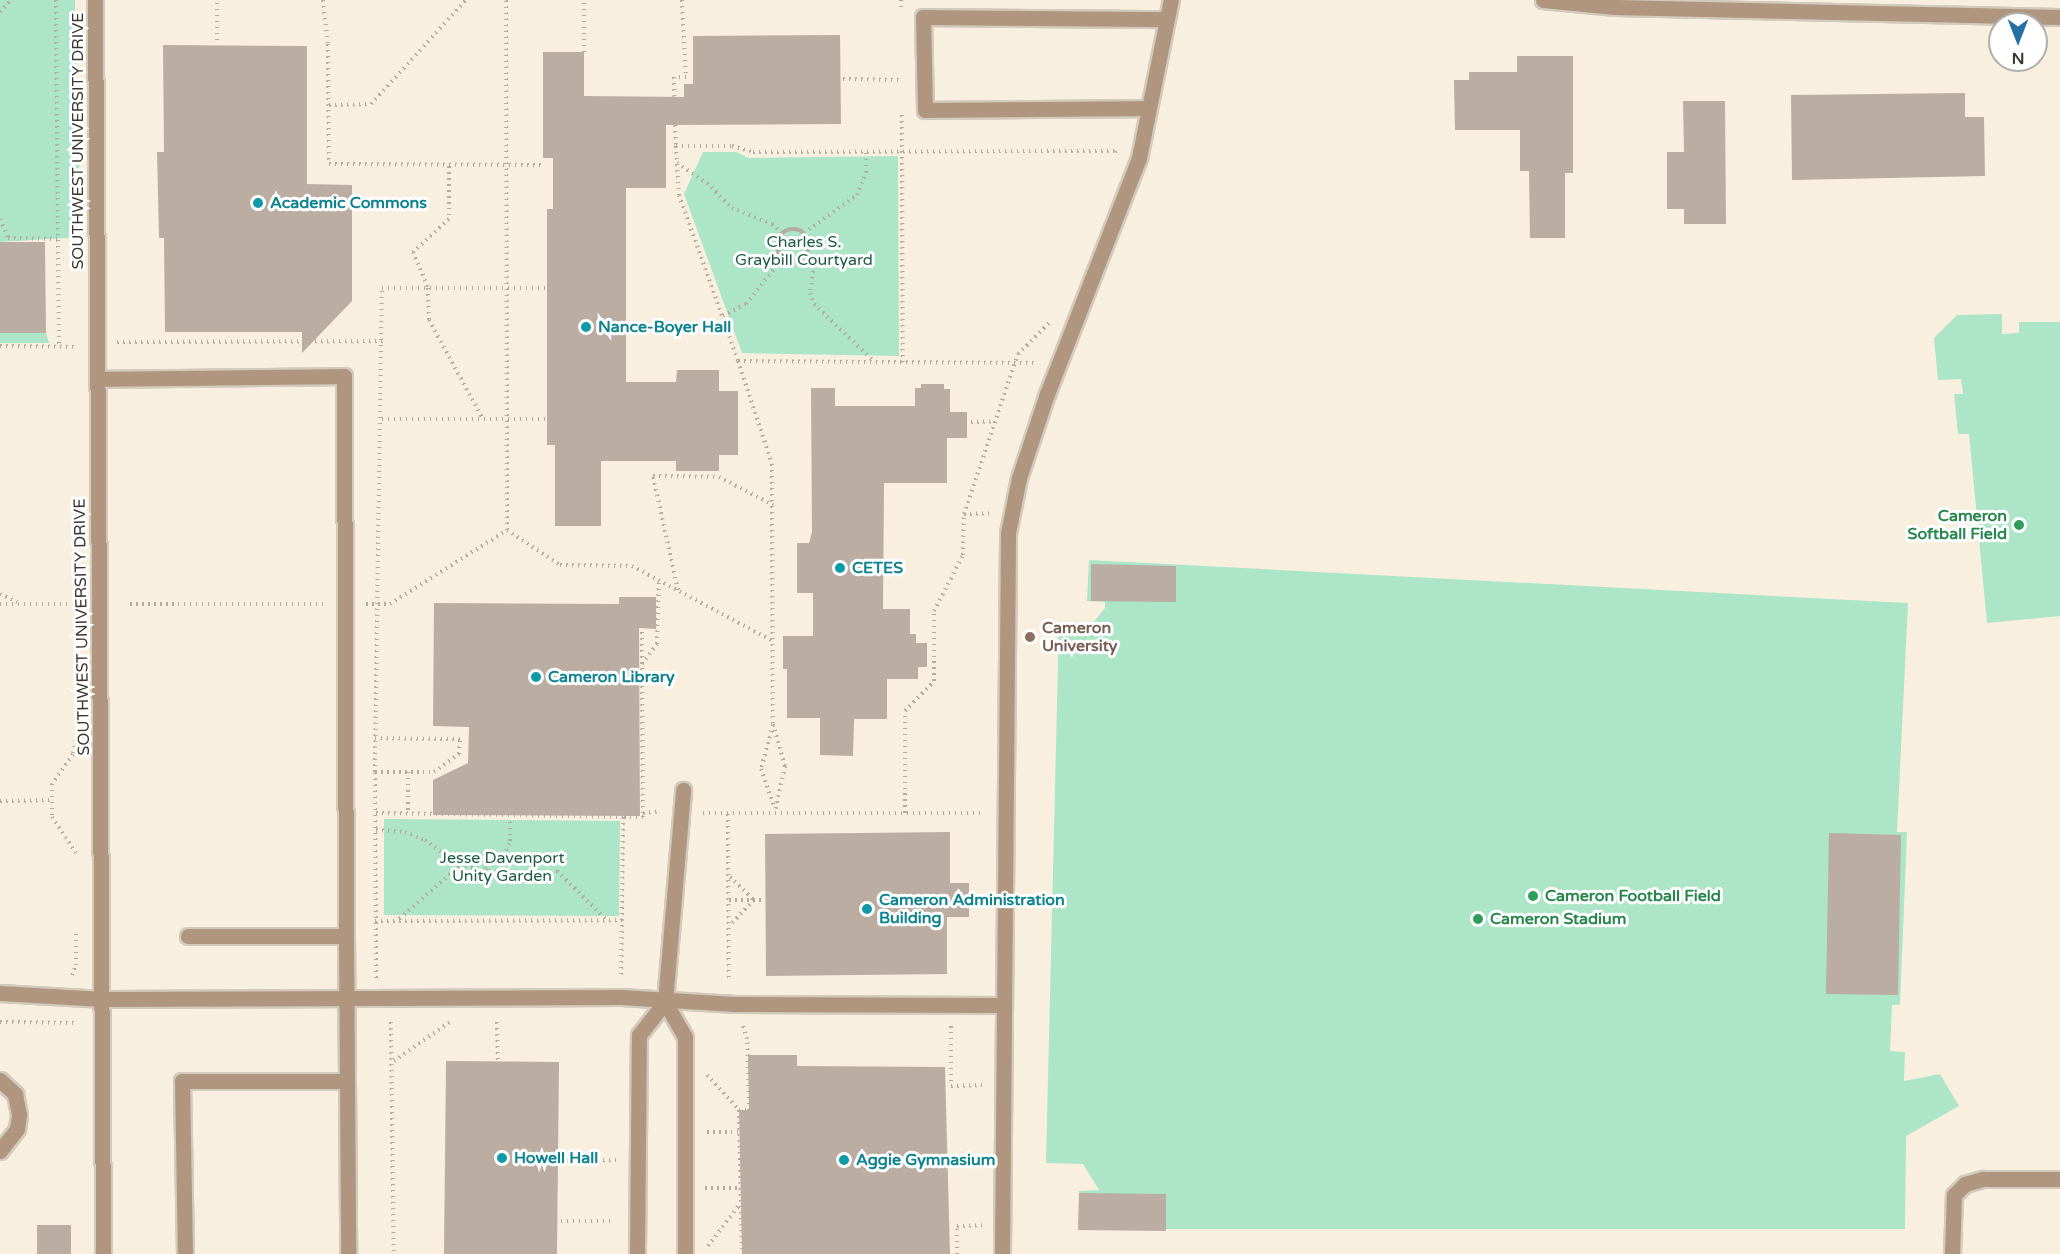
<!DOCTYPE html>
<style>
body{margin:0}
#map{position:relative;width:2060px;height:1254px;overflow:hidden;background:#f8efdf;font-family:"Varela Round",sans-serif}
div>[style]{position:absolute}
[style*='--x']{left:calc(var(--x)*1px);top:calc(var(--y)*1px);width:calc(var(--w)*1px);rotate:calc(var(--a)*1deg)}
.green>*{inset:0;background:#ace5c7}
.building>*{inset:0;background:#bbada1}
.path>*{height:4px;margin-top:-2px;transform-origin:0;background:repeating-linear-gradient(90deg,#b3ac9f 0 1.5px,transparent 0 6px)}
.path>.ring{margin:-2px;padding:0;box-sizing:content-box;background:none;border:4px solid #b3ac9f;border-radius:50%}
.roads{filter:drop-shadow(2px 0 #d2cabc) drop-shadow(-2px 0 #d2cabc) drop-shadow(0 2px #d2cabc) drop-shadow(0 -2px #d2cabc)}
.minor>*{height:15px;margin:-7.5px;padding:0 7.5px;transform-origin:7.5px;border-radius:7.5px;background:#b0957f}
.dots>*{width:16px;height:16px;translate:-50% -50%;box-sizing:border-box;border:3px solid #fff;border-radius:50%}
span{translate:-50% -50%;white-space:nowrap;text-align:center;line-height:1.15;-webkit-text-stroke:6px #fff;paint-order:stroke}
.street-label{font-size:16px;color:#3b3831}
.culture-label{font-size:16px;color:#0d838f;font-weight:700}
.left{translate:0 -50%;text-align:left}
.park-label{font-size:16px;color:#1d5c41}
.leisure-label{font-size:16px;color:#27864d;font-weight:700}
.right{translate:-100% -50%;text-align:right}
.education-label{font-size:16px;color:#785e54;font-weight:700}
.north{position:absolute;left:1988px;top:12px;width:60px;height:60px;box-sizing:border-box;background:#fff;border:2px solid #b1afad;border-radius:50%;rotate:180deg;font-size:16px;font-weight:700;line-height:24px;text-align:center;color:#3b3831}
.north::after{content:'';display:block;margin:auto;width:21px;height:27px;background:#256fa2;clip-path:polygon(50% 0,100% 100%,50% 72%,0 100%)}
</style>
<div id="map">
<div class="green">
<i style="clip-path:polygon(0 0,75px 0,81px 237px,0 242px)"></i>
<i style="clip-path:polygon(703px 152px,736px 152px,749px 158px,898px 156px,899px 356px,742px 353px,684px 194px)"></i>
<i style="clip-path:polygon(2002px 314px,2002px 334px,2019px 333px,2019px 322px,2060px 322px,2060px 616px,1987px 623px,1969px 434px,1958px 434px,1954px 394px,1963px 394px,1961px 379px,1938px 380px,1934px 338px,1957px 315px)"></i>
<i style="clip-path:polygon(0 333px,46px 333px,49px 343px,0 343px)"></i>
<i style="clip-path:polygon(1089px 560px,1908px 603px,1897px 832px,1907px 832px,1900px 1005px,1892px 1005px,1890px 1051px,1905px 1052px,1904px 1081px,1940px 1074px,1959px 1106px,1906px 1136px,1905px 1229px,1079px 1229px,1079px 1191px,1099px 1190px,1083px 1164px,1046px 1163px,1059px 622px,1093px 623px,1105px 608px,1105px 602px,1087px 601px)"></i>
<i style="clip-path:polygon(384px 819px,620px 821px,619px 916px,384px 915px)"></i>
</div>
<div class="building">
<i style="clip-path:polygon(840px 35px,841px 124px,666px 125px,666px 188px,626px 188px,626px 382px,676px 382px,677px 370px,719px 370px,719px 391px,738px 391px,738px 455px,719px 455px,719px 471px,676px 471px,676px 461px,601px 461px,601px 526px,555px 526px,555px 445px,547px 445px,547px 209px,553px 209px,553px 158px,543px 158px,543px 52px,584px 52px,584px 96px,684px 97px,684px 84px,693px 84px,693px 36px)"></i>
<i style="clip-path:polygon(163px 45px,307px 46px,307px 184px,352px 185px,352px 301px,302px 353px,302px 332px,165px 332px,164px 238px,159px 238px,157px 152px,164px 152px)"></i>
<i style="clip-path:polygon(1517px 56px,1573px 56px,1573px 173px,1565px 173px,1565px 238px,1530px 238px,1529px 171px,1520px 171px,1520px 130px,1455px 130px,1454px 80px,1469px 80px,1469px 72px,1517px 72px)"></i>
<i style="clip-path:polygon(1965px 93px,1965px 117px,1984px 117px,1985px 176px,1792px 180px,1791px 95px)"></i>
<i style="clip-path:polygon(1683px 101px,1725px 101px,1726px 224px,1684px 224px,1684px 209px,1667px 209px,1667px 152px,1684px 152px)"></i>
<i style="clip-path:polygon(0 242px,45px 242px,46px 333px,0 333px)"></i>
<i style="clip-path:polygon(921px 384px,944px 384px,944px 389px,950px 389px,950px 412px,967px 412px,967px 438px,947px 438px,947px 483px,884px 483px,883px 609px,910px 609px,910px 634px,916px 634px,916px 643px,927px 643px,927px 667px,918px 667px,918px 679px,887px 679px,887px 719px,854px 719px,853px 756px,820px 755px,820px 718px,787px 718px,787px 669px,783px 669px,783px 636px,813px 636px,813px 593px,797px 593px,797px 543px,809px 543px,812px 532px,811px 388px,835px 388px,835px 406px,915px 406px,915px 388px,921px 388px)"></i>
<i style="clip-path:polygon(1091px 564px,1176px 566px,1176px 602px,1091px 601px)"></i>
<i style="clip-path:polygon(619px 597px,656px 597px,656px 629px,639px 628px,640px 816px,433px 815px,433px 780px,468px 763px,469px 727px,433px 726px,434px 603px,619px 604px)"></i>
<i style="clip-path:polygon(950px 832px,950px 883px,969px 883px,969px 917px,947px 917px,947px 974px,766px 976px,765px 834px)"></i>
<i style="clip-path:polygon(1829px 833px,1901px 835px,1898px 995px,1826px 994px)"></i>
<i style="clip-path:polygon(748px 1055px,797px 1055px,797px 1066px,945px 1067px,950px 1254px,742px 1254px,739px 1110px,749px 1110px)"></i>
<i style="clip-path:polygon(446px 1061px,559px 1062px,557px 1254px,444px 1254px)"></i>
<i style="clip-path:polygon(1079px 1193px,1166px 1194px,1166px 1231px,1078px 1230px)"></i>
<i style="clip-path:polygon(37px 1225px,71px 1225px,71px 1254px,37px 1254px)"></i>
</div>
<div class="path">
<i style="--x:56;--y:0;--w:347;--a:89.5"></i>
<i style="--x:323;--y:0;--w:44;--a:83.5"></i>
<i style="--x:328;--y:44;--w:120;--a:89.5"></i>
<i style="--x:329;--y:164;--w:214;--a:0.3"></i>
<i style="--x:682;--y:0;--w:77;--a:87"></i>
<i style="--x:686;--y:77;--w:12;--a:180"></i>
<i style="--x:674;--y:77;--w:69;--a:88.3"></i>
<i style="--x:676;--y:146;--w:56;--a:0"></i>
<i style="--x:732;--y:146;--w:22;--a:16"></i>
<i style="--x:753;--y:152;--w:363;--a:-0.2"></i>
<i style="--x:1116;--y:151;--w:2;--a:117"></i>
<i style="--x:901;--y:0;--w:11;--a:90"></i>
<i style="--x:0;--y:12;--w:16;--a:-47"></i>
<i style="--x:217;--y:40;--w:40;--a:-90"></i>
<i style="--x:584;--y:52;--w:52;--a:-90"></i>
<i style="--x:843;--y:79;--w:59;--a:1"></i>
<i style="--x:329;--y:105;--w:42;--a:-1.4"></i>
<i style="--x:371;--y:104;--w:141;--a:-47.6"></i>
<i style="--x:902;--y:115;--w:248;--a:89.8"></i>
<i style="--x:676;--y:146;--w:49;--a:86.5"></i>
<i style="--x:679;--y:195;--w:176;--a:70.4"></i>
<i style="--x:738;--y:361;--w:299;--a:0.4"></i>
<i style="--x:677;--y:163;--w:36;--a:34"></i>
<i style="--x:707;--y:183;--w:35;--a:45"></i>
<i style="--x:732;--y:208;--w:43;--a:21.8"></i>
<i style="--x:772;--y:224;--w:13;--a:42"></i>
<i style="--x:449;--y:166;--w:53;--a:90"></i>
<i style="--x:449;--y:219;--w:49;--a:137.5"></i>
<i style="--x:413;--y:252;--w:39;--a:67"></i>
<i style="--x:428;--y:288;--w:32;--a:88"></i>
<i style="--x:429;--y:320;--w:113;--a:61.4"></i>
<i style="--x:0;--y:219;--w:21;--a:67"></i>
<i style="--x:8;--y:238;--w:50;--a:1.1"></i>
<i class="ring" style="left:777px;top:229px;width:28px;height:28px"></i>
<i style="--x:804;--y:233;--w:65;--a:-35.6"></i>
<i style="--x:857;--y:195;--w:25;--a:-69"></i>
<i style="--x:866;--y:172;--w:20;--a:-90"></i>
<i style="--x:804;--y:255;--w:18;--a:61"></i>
<i style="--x:813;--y:271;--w:22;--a:98"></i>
<i style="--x:810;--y:293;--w:12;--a:70"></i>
<i style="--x:814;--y:304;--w:84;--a:43.6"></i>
<i style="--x:723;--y:316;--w:26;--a:-28"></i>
<i style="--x:746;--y:304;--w:60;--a:-51"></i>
<i style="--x:117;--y:342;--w:266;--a:-0.2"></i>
<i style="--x:0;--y:346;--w:77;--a:0.7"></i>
<i style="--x:738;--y:361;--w:108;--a:71.7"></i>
<i style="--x:772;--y:464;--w:260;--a:89.8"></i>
<i style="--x:773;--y:724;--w:44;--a:74.1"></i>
<i style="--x:785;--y:766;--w:46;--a:102.5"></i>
<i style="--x:382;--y:419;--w:165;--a:0"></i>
<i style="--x:971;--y:422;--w:24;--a:-2"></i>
<i style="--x:964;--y:514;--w:25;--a:-2"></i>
<i style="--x:507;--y:530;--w:64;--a:33.4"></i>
<i style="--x:560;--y:565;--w:72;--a:0.8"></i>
<i style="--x:632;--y:566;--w:160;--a:28"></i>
<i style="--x:678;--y:590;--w:117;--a:-102.4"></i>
<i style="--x:653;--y:476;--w:66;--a:0.9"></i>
<i style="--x:719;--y:477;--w:61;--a:27.4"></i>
<i style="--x:0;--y:594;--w:19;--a:25"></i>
<i style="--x:0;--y:604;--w:78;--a:0"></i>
<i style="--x:130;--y:604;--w:195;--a:0"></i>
<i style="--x:366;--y:604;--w:24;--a:0"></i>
<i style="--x:390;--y:604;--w:138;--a:-32.3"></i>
<i style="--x:507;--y:530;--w:530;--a:-90.11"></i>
<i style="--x:642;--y:632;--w:181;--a:89.7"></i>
<i style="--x:642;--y:664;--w:25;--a:-53"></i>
<i style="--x:657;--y:644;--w:63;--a:-88.2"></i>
<i style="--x:773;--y:725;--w:46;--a:105.3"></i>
<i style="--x:761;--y:769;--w:42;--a:70.7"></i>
<i style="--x:76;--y:740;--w:14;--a:102"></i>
<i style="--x:73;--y:754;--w:37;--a:125"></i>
<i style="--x:52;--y:784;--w:33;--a:90"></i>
<i style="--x:52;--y:817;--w:43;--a:56.3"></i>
<i style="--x:375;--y:772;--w:59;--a:0"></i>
<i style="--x:434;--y:772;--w:31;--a:-36"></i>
<i style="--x:459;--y:754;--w:15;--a:-86"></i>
<i style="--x:460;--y:739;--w:85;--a:-179.3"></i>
<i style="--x:408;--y:772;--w:42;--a:90"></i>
<i style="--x:0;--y:801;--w:52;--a:-1.1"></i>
<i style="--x:376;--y:813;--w:247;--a:0.9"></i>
<i style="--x:623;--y:817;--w:159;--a:90.7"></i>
<i style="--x:703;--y:813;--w:280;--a:0"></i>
<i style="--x:905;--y:813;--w:102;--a:-90"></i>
<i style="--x:905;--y:711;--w:42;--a:-46"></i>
<i style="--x:934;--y:681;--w:70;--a:-90"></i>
<i style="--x:934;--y:611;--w:63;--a:-62.6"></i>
<i style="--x:963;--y:555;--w:41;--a:-88.6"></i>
<i style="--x:964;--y:514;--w:169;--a:-71.4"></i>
<i style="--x:1018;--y:354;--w:45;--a:-45"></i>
<i style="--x:728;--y:814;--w:168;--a:89.7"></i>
<i style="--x:624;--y:817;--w:19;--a:0"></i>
<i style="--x:643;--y:817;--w:4;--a:-90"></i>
<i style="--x:643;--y:813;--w:17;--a:-7"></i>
<i style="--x:376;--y:830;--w:29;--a:4"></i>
<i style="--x:405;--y:832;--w:22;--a:22"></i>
<i style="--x:425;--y:840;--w:43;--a:37.4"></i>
<i style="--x:459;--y:866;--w:83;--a:138.4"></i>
<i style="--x:459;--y:866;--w:43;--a:7.9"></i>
<i style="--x:502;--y:872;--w:55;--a:-1"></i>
<i style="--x:557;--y:871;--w:70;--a:44.4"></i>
<i style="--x:486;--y:869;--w:22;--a:-36"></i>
<i style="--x:504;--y:856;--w:16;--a:-68"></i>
<i style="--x:510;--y:841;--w:24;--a:-90"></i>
<i style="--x:730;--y:877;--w:33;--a:44"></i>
<i style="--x:754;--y:900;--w:33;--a:134"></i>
<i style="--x:729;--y:900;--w:36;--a:0"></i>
<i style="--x:375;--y:921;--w:247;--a:-0.2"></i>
<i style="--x:72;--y:975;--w:11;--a:-68"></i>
<i style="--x:76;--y:965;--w:35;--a:-90"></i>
<i style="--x:376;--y:978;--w:206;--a:-90.3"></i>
<i style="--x:375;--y:772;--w:484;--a:-89.2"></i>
<i style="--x:382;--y:288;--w:165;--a:0"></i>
<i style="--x:0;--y:1022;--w:78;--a:0.7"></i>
<i style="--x:391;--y:1022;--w:232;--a:89.3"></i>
<i style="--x:497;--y:1022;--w:40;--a:88.6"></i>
<i style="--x:951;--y:1026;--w:60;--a:90"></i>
<i style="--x:951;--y:1086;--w:31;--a:-2"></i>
<i style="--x:394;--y:1061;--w:68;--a:-34.9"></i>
<i style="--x:707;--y:1075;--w:47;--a:47.6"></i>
<i style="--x:739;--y:1110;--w:144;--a:88.8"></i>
<i style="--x:739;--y:1110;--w:10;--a:0"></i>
<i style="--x:749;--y:1110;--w:71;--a:-91.6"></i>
<i style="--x:747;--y:1039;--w:14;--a:-107"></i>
<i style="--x:707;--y:1132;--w:33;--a:0"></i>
<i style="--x:555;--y:1161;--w:61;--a:-0.9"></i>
<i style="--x:705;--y:1188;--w:36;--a:0"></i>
<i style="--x:555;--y:1221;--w:60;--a:0"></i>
<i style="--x:708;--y:1246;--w:53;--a:-52.7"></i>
<i style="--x:957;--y:1254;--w:28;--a:-90"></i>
<i style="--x:957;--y:1226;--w:25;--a:-2"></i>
</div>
<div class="roads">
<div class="minor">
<i style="--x:95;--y:0;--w:1254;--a:89.63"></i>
<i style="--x:1543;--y:0;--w:72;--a:5.6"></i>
<i style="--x:1615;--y:7;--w:445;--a:1.3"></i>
<i style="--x:1147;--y:108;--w:222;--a:179.5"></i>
<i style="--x:925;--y:110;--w:93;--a:-91.2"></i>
<i style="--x:923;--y:17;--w:243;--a:0.5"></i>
<i style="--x:98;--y:379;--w:246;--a:-0.7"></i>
<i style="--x:344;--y:376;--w:560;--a:89.8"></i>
<i style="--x:346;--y:936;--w:158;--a:180"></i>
<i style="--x:346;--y:936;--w:318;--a:89.6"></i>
<i style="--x:0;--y:993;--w:103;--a:3.3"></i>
<i style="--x:103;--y:999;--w:518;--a:-0.22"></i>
<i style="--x:621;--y:997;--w:114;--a:3.5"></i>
<i style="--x:735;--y:1004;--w:268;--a:0.2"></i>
<i style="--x:665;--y:1002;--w:40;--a:60.3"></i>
<i style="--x:685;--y:1037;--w:217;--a:90"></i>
<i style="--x:0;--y:1080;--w:21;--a:43"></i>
<i style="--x:15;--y:1094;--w:21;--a:79"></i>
<i style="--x:19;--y:1115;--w:14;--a:98"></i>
<i style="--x:17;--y:1129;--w:28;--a:128"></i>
<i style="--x:185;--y:1254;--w:173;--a:-91"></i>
<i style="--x:182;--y:1081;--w:164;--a:0"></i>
<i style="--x:637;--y:1254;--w:219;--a:-89.5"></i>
<i style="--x:639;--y:1035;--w:42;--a:-51.8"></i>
<i style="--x:665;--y:1002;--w:213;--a:-85.1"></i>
<i style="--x:1002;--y:1254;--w:721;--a:-89.52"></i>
<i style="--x:1008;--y:533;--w:56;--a:-78.7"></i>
<i style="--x:1019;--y:478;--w:89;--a:-71.6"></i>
<i style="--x:1047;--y:394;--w:253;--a:-68.7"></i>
<i style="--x:1139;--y:158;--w:161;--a:-78.6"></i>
<i style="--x:1952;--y:1254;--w:59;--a:-88.1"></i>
<i style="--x:1954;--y:1195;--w:16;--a:-45"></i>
<i style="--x:1965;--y:1184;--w:19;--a:-16"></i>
<i style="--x:1983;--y:1179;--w:77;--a:0"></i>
</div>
</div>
<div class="dots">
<i style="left:258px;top:203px;background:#0f9aa8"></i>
<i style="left:586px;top:327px;background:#0f9aa8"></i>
<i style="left:2019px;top:525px;background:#2e9e5b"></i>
<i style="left:840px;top:568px;background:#0f9aa8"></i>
<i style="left:1030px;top:637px;background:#8d6e63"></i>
<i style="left:536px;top:677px;background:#0f9aa8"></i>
<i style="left:1533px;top:896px;background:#2e9e5b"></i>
<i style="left:867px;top:909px;background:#0f9aa8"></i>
<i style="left:1478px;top:919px;background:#2e9e5b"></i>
<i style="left:502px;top:1158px;background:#0f9aa8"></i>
<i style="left:844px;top:1160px;background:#0f9aa8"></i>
</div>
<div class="street-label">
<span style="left:78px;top:141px;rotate:-90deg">SOUTHWEST UNIVERSITY DRIVE</span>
<span style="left:82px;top:627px;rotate:-91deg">SOUTHWEST UNIVERSITY DRIVE</span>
</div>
<div class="culture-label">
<span class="left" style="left:270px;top:203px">Academic Commons</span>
<span class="left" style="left:598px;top:327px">Nance-Boyer Hall</span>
<span class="left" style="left:852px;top:568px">CETES</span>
<span class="left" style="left:548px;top:677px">Cameron Library</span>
<span class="left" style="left:879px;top:909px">Cameron Administration<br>Building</span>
<span class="left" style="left:514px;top:1158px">Howell Hall</span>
<span class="left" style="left:856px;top:1160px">Aggie Gymnasium</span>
</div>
<div class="park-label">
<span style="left:804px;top:251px">Charles S.<br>Graybill Courtyard</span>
<span style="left:502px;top:867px">Jesse Davenport<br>Unity Garden</span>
</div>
<div class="leisure-label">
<span class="right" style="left:2007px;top:525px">Cameron<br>Softball Field</span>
<span class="left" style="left:1545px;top:896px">Cameron Football Field</span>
<span class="left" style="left:1490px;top:919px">Cameron Stadium</span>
</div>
<div class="education-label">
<span class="left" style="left:1042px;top:637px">Cameron<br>University</span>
</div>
<div class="north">N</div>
</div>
